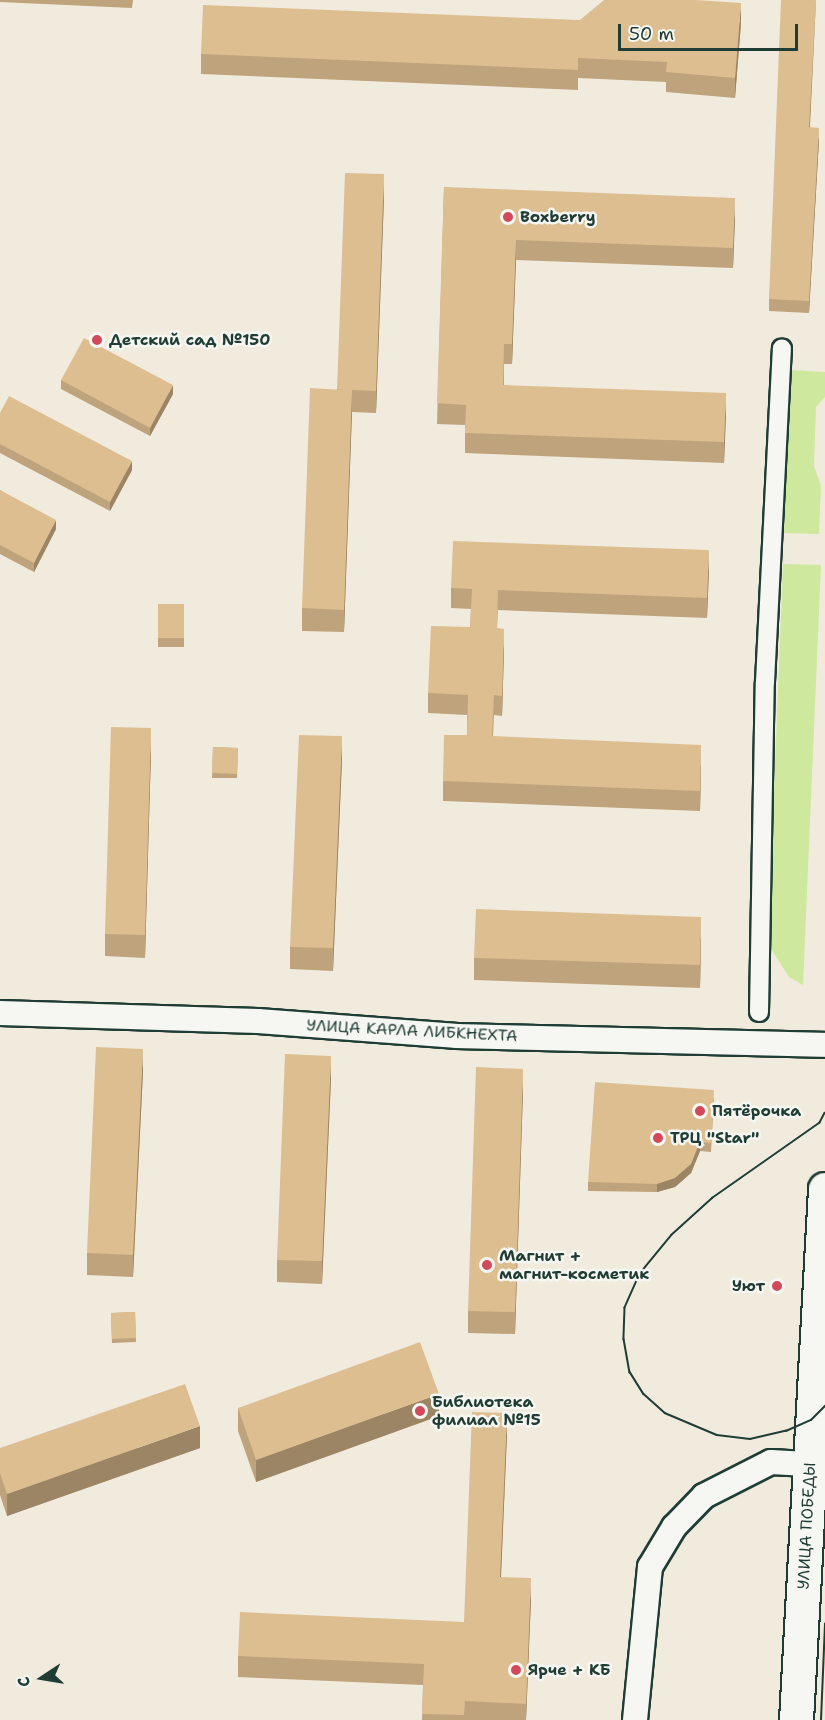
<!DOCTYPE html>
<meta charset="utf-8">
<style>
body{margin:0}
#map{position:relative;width:825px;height:1720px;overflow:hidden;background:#f1ebde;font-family:"Shantell Sans",sans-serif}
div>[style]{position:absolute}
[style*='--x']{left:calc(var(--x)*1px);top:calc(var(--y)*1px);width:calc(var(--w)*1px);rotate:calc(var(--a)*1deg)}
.green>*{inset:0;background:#cee89e}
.roads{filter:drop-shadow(2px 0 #1f3d34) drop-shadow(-2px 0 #1f3d34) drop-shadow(0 2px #1f3d34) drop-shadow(0 -2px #1f3d34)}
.pedestrian>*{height:18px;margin:-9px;padding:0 9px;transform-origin:9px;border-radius:9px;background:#f6f6f2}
.minor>*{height:24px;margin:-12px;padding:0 12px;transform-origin:12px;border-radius:12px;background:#f6f6f2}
.secondary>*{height:33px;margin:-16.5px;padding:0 16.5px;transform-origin:16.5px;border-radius:16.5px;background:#f6f6f2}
.tram>*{height:1.5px;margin:-0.75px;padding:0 0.75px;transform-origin:0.75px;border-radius:0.75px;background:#1f3d34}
.wall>*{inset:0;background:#bea37c}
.shaded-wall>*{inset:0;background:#9b8565}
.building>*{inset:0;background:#ddbe90}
.dots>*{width:16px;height:16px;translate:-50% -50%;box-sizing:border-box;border:3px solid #f6f6f2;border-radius:50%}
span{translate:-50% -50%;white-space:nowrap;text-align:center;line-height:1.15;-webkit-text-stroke:5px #f6f6f2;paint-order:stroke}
.poi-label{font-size:16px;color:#1f3d34;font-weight:700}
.left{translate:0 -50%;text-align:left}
.right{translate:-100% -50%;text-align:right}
.street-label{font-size:16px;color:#1f3d34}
.north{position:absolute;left:12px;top:1648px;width:60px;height:60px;-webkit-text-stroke:4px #f6f6f2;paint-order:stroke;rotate:258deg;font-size:16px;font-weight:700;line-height:24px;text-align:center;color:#1f3d34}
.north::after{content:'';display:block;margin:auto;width:21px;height:27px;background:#1f3d34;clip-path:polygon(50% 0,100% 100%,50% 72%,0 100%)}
.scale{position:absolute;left:618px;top:24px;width:180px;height:27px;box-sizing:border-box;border:3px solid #1f3d34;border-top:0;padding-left:8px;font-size:18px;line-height:21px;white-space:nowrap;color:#1f3d34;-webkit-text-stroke:4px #f6f6f2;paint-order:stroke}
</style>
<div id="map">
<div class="green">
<i style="clip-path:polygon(791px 370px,825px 372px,825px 397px,816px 407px,814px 466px,821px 486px,819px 534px,784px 533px)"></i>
<i style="clip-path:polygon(783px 564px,821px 565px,803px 985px,789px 977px,768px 944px)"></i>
</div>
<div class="roads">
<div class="pedestrian">
<i style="--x:759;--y:1012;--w:330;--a:-89"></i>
<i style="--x:765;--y:682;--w:334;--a:-87.1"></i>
</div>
<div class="minor">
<i style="--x:0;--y:1013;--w:258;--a:1.8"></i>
<i style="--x:258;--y:1021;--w:200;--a:4.3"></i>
<i style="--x:457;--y:1036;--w:368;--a:1.4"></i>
<i style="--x:635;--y:1720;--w:154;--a:-84.4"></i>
<i style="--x:650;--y:1567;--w:47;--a:-59"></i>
<i style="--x:674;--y:1527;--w:43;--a:-45.9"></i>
<i style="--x:704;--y:1496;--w:75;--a:-26.9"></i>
<i style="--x:771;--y:1462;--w:54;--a:3.2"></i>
</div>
<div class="secondary">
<i style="--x:796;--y:1720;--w:532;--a:-86.87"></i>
</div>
</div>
<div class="tram">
<i style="--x:825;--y:1113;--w:11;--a:117"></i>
<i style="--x:820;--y:1123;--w:131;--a:145"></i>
<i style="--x:713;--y:1198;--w:55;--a:137.9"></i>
<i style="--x:672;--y:1235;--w:50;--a:129.4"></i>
<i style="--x:640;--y:1274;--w:37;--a:114"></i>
<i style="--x:625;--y:1308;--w:31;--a:92"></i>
<i style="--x:624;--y:1339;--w:34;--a:80"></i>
<i style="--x:630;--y:1372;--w:26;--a:58"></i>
<i style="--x:644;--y:1394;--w:28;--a:42"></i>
<i style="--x:665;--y:1413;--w:56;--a:22.9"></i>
<i style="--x:717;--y:1435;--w:33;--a:7"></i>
<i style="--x:750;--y:1439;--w:37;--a:-13"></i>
<i style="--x:786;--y:1431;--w:27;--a:-24"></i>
<i style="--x:811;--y:1420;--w:20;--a:-45"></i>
<i style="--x:821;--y:1720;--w:96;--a:-87.6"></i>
</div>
<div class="wall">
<i style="clip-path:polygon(0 0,133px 0,132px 8px,0 2px)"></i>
<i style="clip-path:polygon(816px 0,810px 127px,819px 140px,809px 313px,769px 311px,769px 299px)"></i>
<i style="clip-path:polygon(580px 20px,741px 23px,735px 98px,666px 92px,666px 82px,578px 78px,578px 90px,201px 74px,201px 54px)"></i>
<i style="clip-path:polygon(444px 187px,735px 218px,733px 268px,516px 260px,512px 364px,504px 364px,504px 385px,726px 414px,724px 463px,465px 453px,465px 425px,437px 424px)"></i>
<i style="clip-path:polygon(384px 197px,376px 413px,352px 412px,344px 632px,302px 631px,302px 608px,337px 389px)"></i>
<i style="clip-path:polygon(61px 380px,173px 394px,150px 436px,61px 389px)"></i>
<i style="clip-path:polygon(0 413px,132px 470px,110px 511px,0 453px)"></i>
<i style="clip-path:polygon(0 490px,56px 529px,34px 572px,0 554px)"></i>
<i style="clip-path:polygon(709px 570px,707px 618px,498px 610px,497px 628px,504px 649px,502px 716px,494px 715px,493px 737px,701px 765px,700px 811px,443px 801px,443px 781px,467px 735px,467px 715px,428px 713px,428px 693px,470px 627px,471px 609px,451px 608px,451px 588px)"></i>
<i style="clip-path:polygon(158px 604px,184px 604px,184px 647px,158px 647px)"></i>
<i style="clip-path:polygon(213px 747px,238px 748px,237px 778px,212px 778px)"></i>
<i style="clip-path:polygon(151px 751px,145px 958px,105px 956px,105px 934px)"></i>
<i style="clip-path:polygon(342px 759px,333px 971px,290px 969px,290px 947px)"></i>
<i style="clip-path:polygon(701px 939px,700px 988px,474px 980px,474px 958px)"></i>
<i style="clip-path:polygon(143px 1071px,133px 1277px,87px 1275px,87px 1253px)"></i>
<i style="clip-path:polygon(331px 1078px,322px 1284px,277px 1282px,277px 1260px)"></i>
<i style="clip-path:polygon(523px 1091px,515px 1334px,468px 1333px,468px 1311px)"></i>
<i style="clip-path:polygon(714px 1098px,711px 1152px,700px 1151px,691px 1173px,675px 1187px,657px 1192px,588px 1191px,588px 1182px)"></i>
<i style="clip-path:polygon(135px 1312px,136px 1342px,112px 1343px,111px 1313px)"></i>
<i style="clip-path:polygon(238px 1408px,439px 1416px,256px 1482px,238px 1431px)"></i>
<i style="clip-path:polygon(507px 1434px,501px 1577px,531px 1599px,526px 1720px,422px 1720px,423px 1685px,238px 1677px,238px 1656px,464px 1622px)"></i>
<i style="clip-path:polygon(0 1448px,200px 1448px,7px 1516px,0 1495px)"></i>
</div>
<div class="shaded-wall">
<i style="clip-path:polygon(816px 0,809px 139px,809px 127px)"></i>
<i style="clip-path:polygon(741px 3px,741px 23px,735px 98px,735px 78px)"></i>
<i style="clip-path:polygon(819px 128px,819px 140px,809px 313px,809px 301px)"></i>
<i style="clip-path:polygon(384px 174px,384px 197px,376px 413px,376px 391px)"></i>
<i style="clip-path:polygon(735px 198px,735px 218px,733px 268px,733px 248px)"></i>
<i style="clip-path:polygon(516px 240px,516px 260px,512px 364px,512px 344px)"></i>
<i style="clip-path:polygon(173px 385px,173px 394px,150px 436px,150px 428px)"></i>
<i style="clip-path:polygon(352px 390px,352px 412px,344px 632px,344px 610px)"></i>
<i style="clip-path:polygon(726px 393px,726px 414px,724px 463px,724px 442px)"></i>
<i style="clip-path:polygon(132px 461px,132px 470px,110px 511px,110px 502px)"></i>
<i style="clip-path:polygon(56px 520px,56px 529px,34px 572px,34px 563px)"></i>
<i style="clip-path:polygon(709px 550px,709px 570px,707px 618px,707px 598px)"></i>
<i style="clip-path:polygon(504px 629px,504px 649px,502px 716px,502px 696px)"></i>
<i style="clip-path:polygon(151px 728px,151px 751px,145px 958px,145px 935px)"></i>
<i style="clip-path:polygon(342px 736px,342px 759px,333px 971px,333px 948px)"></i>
<i style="clip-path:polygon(701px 745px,701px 765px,700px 811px,700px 791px)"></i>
<i style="clip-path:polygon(701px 917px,701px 939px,700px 988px,700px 965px)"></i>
<i style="clip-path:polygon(143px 1049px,143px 1071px,133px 1277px,133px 1255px)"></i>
<i style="clip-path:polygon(331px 1056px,331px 1078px,322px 1284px,322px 1261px)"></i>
<i style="clip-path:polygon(523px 1069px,523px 1091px,515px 1334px,515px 1312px)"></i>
<i style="clip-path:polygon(700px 1142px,700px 1151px,691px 1173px,675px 1187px,657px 1192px,657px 1184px)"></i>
<i style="clip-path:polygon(439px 1394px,439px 1416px,256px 1482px,256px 1460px)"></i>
<i style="clip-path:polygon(507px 1413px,507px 1434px,500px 1598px,500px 1577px)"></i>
<i style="clip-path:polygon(200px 1426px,200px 1448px,7px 1516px,7px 1494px)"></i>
<i style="clip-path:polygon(531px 1578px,531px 1599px,526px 1720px,526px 1704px)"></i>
</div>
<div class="building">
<i style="clip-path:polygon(604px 0,696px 0,741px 3px,735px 78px,666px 72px,667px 62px,578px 58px,578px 70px,201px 54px,203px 5px,580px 20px)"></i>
<i style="clip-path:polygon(781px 0,816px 0,809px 127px,819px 128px,809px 301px,769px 299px)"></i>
<i style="clip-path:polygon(345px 173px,384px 174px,376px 391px,352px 390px,344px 610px,302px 608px,310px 388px,344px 390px,337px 389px)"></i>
<i style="clip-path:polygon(444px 187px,735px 198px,733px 248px,516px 240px,512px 344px,504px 344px,503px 385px,726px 393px,724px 442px,465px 433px,466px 405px,437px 403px)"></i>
<i style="clip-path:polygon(84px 338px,173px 385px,150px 428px,61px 380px)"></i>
<i style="clip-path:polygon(9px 396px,132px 461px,110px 502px,0 444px,0 413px)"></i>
<i style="clip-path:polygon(0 490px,56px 520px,34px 563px,0 545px)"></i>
<i style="clip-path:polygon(453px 541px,709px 550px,707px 598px,498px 590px,497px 628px,504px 629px,502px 696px,494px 695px,492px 736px,701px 745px,700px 791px,443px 781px,444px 735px,467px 735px,468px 695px,428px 693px,431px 626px,470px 627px,472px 589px,451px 588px)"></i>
<i style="clip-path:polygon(158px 604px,184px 604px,184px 638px,158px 638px)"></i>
<i style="clip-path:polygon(111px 727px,151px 728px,145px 935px,105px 934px)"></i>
<i style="clip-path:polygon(299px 735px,342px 736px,333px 948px,290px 947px)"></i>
<i style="clip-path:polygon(213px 747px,238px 748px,237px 774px,212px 773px)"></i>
<i style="clip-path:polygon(476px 909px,701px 917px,700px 965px,474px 958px)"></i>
<i style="clip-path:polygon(96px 1047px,143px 1049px,133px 1255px,87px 1253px)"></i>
<i style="clip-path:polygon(285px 1054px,331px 1056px,322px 1261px,277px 1260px)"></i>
<i style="clip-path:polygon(476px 1067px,523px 1069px,515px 1312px,468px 1311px)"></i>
<i style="clip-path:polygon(595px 1082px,714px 1090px,711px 1143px,700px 1142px,691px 1164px,675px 1178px,657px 1184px,588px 1182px)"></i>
<i style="clip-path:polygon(135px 1312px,136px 1338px,112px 1339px,111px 1313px)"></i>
<i style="clip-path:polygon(420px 1342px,439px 1394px,256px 1460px,238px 1408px)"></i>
<i style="clip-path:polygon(185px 1384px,200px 1426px,7px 1494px,0 1473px,0 1448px)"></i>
<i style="clip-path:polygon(472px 1412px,507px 1413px,500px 1577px,531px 1578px,526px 1704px,465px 1701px,464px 1715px,422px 1714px,424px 1664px,238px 1656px,240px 1612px,464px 1622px)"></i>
</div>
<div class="dots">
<i style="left:508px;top:217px;background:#d1495b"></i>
<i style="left:97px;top:340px;background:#d1495b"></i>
<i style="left:700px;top:1111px;background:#d1495b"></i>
<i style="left:658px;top:1138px;background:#d1495b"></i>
<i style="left:487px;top:1265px;background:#d1495b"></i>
<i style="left:777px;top:1286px;background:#d1495b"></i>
<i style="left:420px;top:1411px;background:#d1495b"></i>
<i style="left:516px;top:1670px;background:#d1495b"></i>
</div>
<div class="poi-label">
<span class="left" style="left:520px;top:217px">Boxberry</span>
<span class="left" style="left:109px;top:340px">Детский сад №150</span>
<span class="left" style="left:712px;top:1111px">Пятёрочка</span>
<span class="left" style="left:670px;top:1138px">ТРЦ "Star"</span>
<span class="left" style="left:499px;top:1265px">Магнит +<br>магнит-косметик</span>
<span class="right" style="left:765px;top:1286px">Уют</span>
<span class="left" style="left:432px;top:1411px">Библиотека<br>филиал №15</span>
<span class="left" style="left:528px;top:1670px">Ярче + КБ</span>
</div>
<div class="street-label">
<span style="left:412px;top:1031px;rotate:3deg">УЛИЦА КАРЛА ЛИБКНЕХТА</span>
<span style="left:807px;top:1526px;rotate:-87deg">УЛИЦА ПОБЕДЫ</span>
</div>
<div class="north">С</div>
<div class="scale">50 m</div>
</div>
